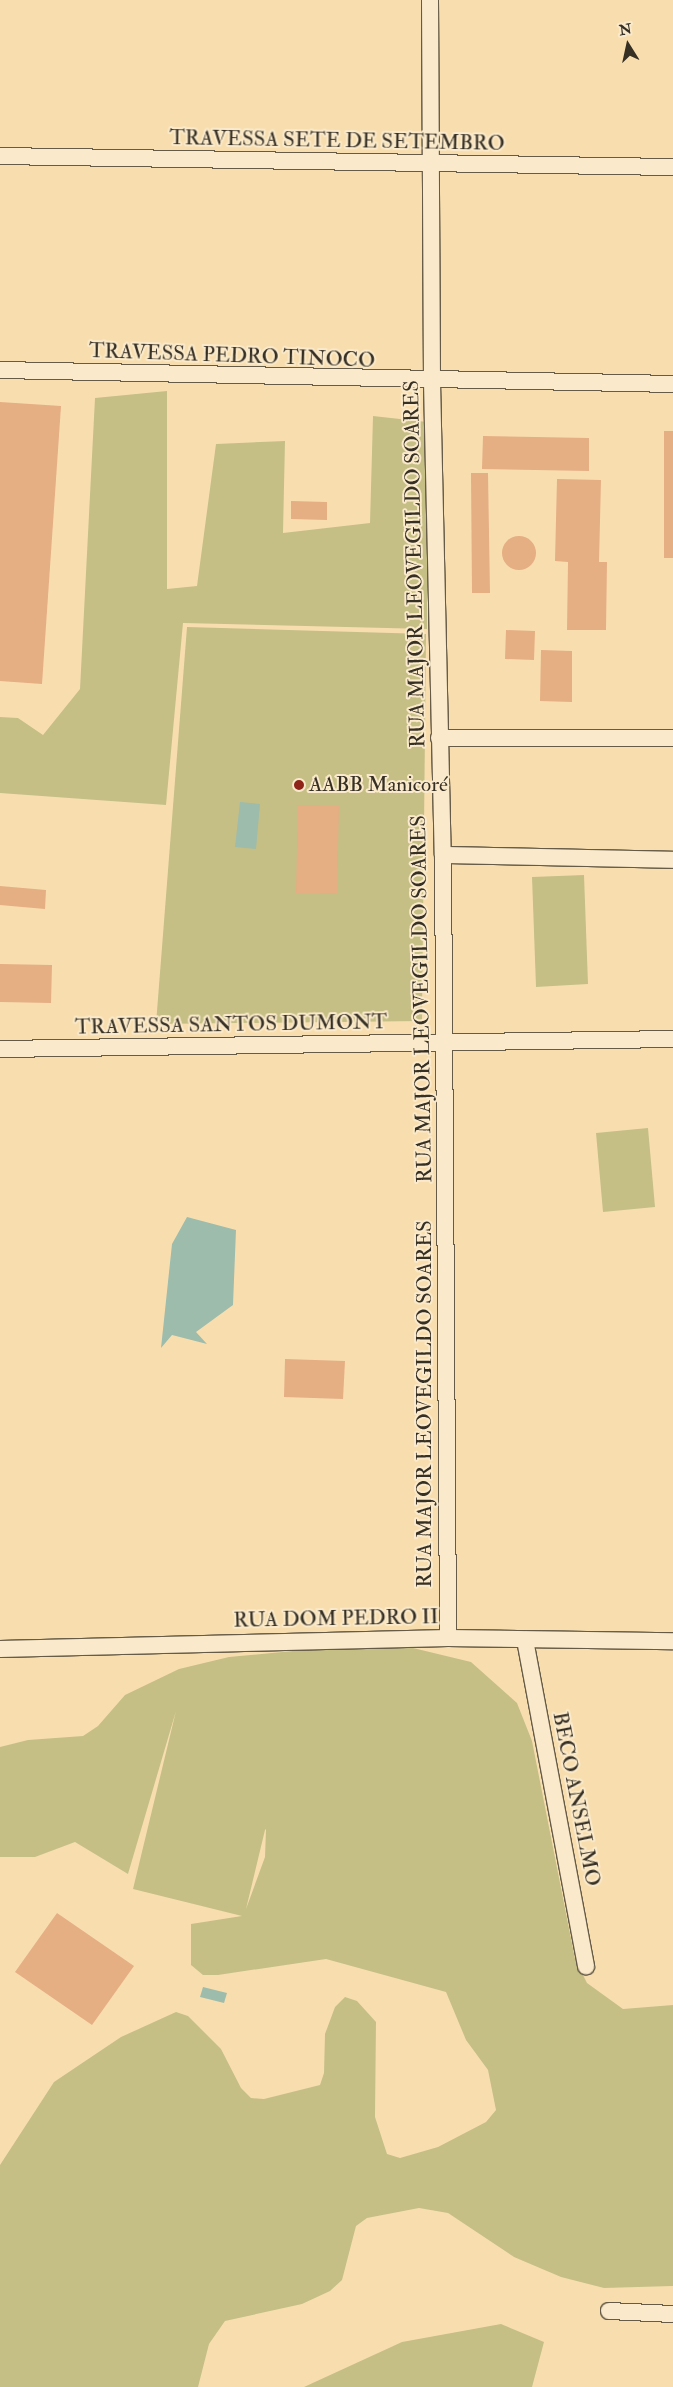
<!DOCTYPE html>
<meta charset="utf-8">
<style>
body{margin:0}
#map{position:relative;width:673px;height:2387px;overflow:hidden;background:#f8deaf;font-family:"IM FELL Double Pica",serif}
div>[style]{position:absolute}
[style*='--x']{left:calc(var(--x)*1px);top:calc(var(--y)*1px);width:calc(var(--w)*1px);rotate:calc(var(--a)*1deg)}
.green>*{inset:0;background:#c5bf86}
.water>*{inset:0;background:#9dbcac}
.building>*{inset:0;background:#e5ae83}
.round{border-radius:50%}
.roads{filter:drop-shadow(1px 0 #665b47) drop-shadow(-1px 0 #665b47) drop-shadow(0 1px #665b47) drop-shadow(0 -1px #665b47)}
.street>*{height:16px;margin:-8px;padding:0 8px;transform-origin:8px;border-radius:8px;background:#faeacb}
.dots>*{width:14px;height:14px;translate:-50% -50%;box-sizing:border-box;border:2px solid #faeacb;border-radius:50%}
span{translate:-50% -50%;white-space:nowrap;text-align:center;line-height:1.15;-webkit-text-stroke:4px #faeacb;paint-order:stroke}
.street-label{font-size:21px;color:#362f24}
.poi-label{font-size:21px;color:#362f24}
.left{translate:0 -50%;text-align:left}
.north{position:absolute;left:603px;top:20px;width:50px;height:50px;-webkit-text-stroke:4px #faeacb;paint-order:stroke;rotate:350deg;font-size:14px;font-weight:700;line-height:20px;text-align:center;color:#362f24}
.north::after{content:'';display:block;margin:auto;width:18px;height:22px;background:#362f24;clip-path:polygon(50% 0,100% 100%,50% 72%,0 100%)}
</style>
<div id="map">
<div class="green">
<i style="clip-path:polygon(167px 391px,167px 589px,197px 586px,216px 444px,285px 441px,283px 533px,370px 523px,373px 416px,427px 422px,427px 629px,183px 623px,166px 805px,0 793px,0 717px,18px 718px,43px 735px,80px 689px,95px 398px)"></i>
<i style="clip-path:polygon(187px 627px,426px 634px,422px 1021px,156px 1024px)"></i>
<i style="clip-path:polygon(584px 875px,588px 984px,536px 987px,532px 877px)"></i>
<i style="clip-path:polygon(648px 1128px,655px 1207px,603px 1212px,596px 1133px)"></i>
<i style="clip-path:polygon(evenodd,409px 1647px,471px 1662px,517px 1703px,532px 1741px,575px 1959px,587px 1983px,623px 2009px,673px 2005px,673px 2286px,604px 2288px,561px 2277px,514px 2257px,448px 2213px,419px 2208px,367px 2218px,356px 2226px,342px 2280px,330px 2291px,302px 2304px,225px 2321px,209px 2344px,198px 2387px,0 2387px,0 2165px,54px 2082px,121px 2037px,176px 2012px,188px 2016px,221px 2049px,241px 2088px,251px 2098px,264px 2099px,320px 2085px,324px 2073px,325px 2034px,335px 2007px,345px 1997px,357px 2001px,376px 2022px,375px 2117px,387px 2154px,400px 2158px,438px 2147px,486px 2122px,496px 2110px,488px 2070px,466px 2040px,446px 1992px,326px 1959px,218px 1975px,203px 1975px,191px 1965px,191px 1924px,242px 1916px,133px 1889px,176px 1711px,128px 1874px,75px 1842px,35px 1857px,0 1857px,0 1747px,28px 1740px,83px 1736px,98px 1726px,125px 1695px,179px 1669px,229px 1657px,303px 1650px,409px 1647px,266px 1829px,265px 1857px,246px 1909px,265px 1830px,266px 1829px)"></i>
<i style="clip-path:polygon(501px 2324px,544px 2342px,532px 2387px,304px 2387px,402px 2342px)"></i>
</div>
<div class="water">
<i style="clip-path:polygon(240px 802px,260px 804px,256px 849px,235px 847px)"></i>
<i style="clip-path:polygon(187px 1217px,236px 1230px,233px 1305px,196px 1332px,207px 1344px,172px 1335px,161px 1348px,172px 1244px)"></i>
<i style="clip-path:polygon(203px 1987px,227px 1993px,224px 2003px,200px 1997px)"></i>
</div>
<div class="building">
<i style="clip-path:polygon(0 402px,61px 406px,42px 684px,0 681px)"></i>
<i style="clip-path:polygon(664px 431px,673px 431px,673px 558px,664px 558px)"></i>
<i style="clip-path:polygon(483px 436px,589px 438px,589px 471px,482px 469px)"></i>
<i style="clip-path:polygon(471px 473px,488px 473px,490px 593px,472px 593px)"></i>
<i style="clip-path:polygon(557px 479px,601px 480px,599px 562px,607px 562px,606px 630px,567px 630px,568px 562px,555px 561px)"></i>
<i style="clip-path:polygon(291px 501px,327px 502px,327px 520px,291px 519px)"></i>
<i class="round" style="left:502px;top:536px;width:34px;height:34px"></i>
<i style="clip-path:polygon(506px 630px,535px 631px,534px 660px,505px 659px)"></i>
<i style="clip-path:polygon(541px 650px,572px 651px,572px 702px,540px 701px)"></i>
<i style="clip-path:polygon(298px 805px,339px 806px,337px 894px,296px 893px)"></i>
<i style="clip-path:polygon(0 886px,46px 890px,45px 909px,0 905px)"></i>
<i style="clip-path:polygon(0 964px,52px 965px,51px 1003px,0 1002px)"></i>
<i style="clip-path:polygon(285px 1359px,345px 1361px,343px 1399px,284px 1397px)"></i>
<i style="clip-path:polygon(57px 1913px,134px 1966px,92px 2025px,15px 1972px)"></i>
</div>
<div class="roads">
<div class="street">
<i style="--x:430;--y:0;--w:382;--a:89.7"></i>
<i style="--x:432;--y:382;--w:473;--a:88.7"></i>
<i style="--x:443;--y:855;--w:783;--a:89.63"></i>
<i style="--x:0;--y:156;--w:673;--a:0.94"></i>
<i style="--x:0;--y:370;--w:673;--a:1.19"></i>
<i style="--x:439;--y:738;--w:234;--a:0"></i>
<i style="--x:443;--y:855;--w:230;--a:1.2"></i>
<i style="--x:0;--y:1049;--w:673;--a:-0.85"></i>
<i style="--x:525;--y:1640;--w:332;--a:79.4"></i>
<i style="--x:0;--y:1649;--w:448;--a:-1.4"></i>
<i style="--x:448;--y:1638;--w:225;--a:0.8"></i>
<i style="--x:609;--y:2311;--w:64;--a:2.7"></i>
</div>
</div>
<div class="dots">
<i style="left:299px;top:785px;background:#8f2418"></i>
</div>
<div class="street-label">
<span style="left:337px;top:141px;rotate:1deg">TRAVESSA SETE DE SETEMBRO</span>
<span style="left:232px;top:356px;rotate:2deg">TRAVESSA PEDRO TINOCO</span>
<span style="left:415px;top:564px;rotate:-91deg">RUA MAJOR LEOVEGILDO SOARES</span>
<span style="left:422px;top:999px;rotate:-91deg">RUA MAJOR LEOVEGILDO SOARES</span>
<span style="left:231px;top:1025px;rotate:-1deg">TRAVESSA SANTOS DUMONT</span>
<span style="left:425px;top:1404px;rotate:-90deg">RUA MAJOR LEOVEGILDO SOARES</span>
<span style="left:336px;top:1619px;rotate:-1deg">RUA DOM PEDRO II</span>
<span style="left:576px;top:1799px;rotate:79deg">BECO ANSELMO</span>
</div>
<div class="poi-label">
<span class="left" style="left:309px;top:785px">AABB Manicoré</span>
</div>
<div class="north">N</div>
</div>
